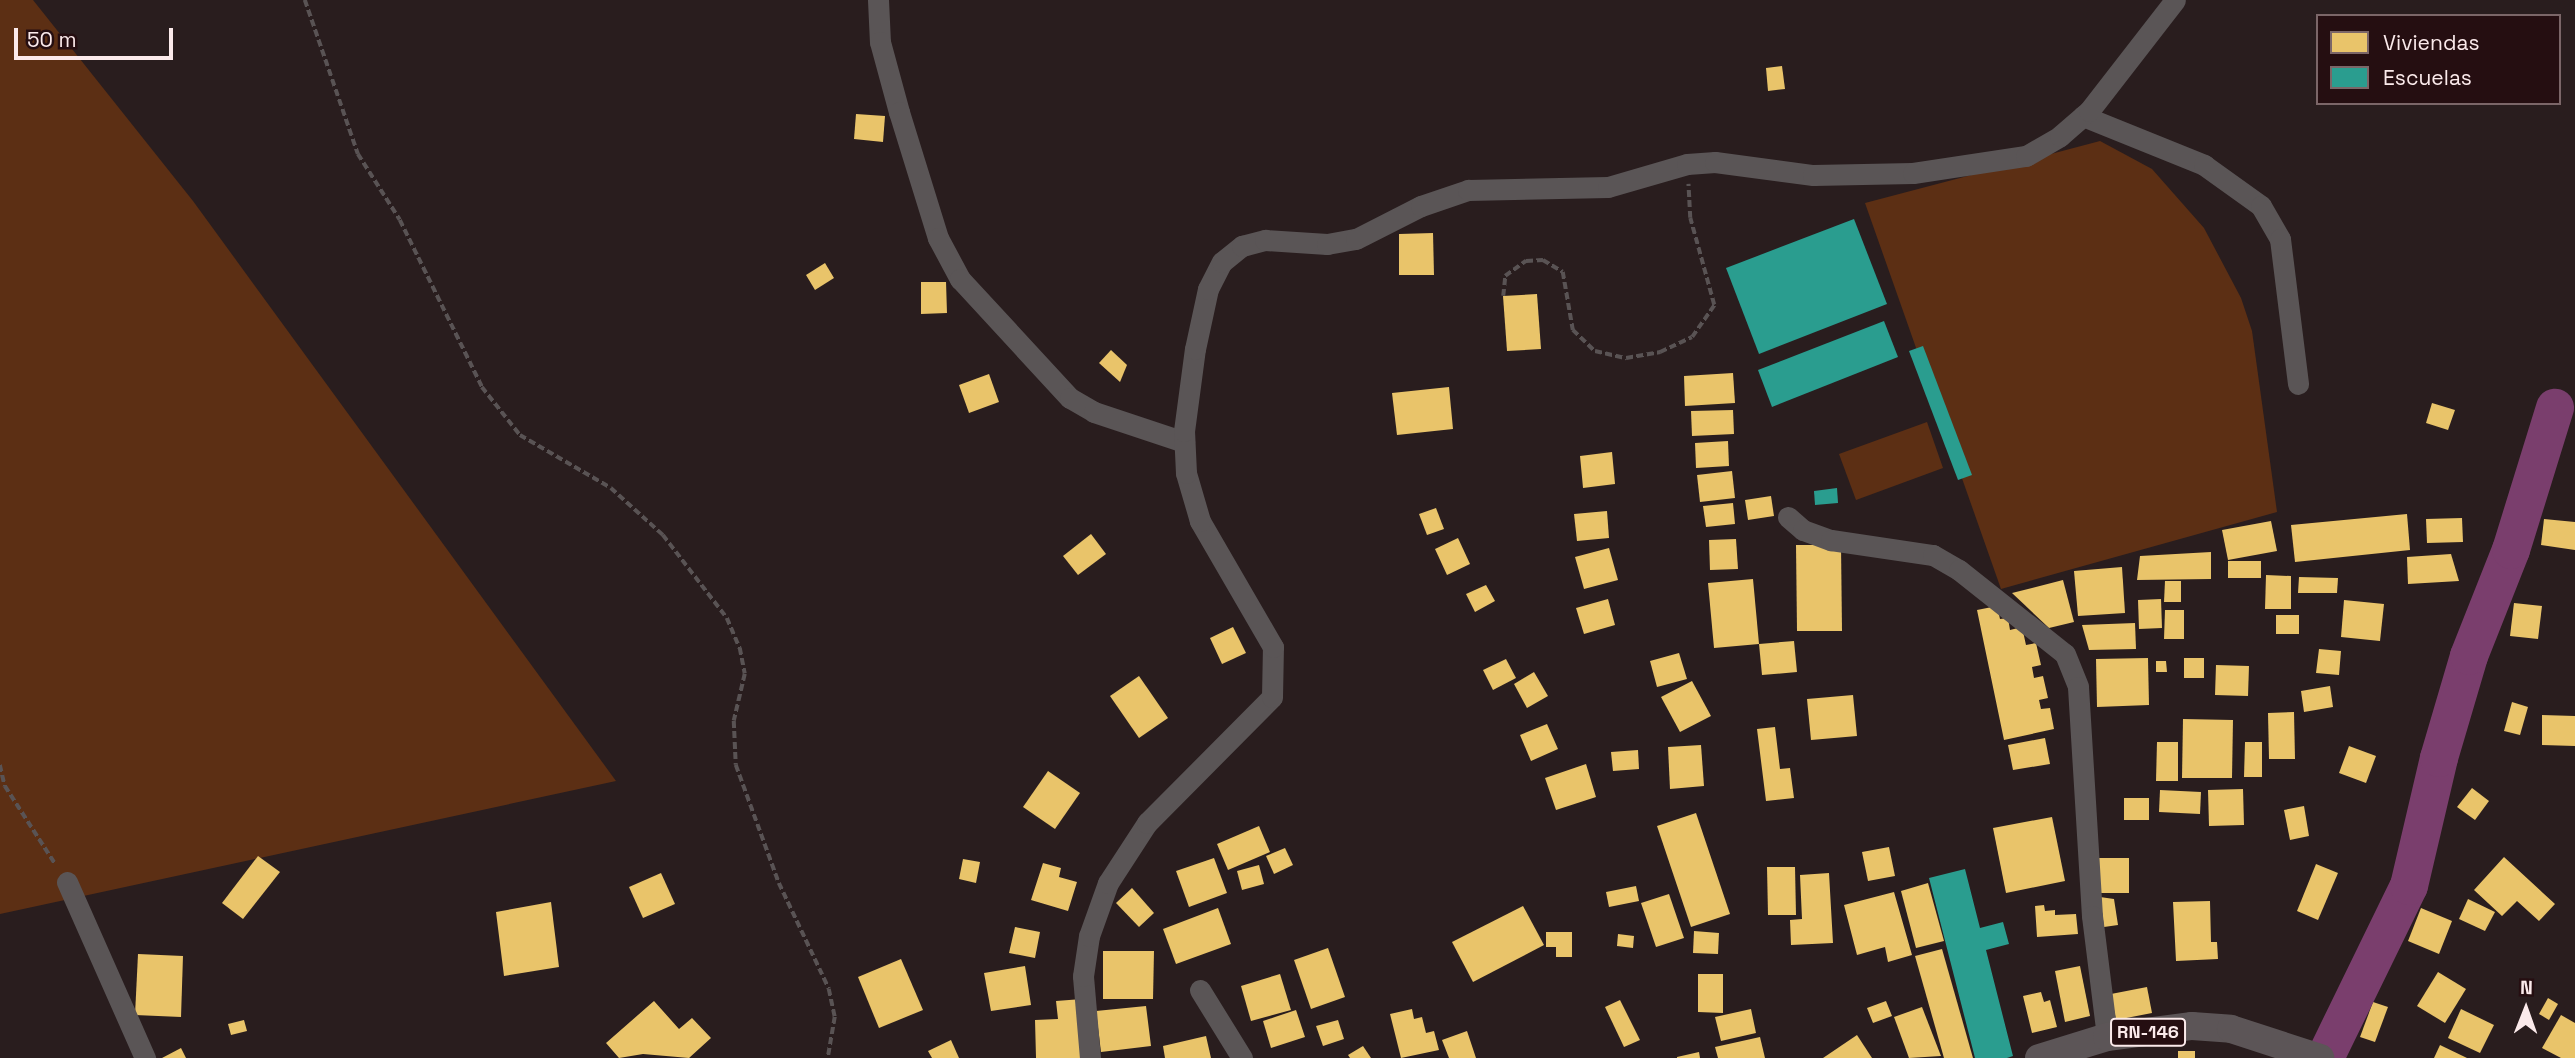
<!DOCTYPE html>
<style>
body{margin:0}
#map{position:relative;width:2575px;height:1058px;overflow:hidden;background:#291d1e;font-family:"Space Grotesk",sans-serif}
div>[style]{position:absolute}
[style*='--x']{left:calc(var(--x)*1px);top:calc(var(--y)*1px);width:calc(var(--w)*1px);rotate:calc(var(--a)*1deg)}
.green>*{inset:0;background:#5c2f14}
.homes>*{inset:0;background:#e9c46a}
.schools>*{inset:0;background:#2a9d8f}
.river>*{height:38px;margin:-19px;padding:0 19px;transform-origin:19px;border-radius:19px;background:#7a3e6d}
.path>*{height:3.5px;margin-top:-1.75px;transform-origin:0;background:repeating-linear-gradient(90deg,#595354 0 7px,transparent 0 10.5px)}
.minor>*{height:21px;margin:-10.5px;padding:0 10.5px;transform-origin:10.5px;border-radius:10.5px;background:#5a5556}
.major>*{height:28px;margin:-14px;padding:0 14px;transform-origin:14px;border-radius:14px;background:#5c5557}
span{translate:-50% -50%;white-space:nowrap;text-align:center;line-height:1.15;-webkit-text-stroke:7px #250e11;paint-order:stroke}
.shield-label span{padding:2px 5px;background:#250e11;border:2px solid;border-radius:5px;-webkit-text-stroke-width:0}
.shield-label{font-size:18px;color:#fbeaeb;font-weight:700}
.legend{position:absolute;left:2316px;top:14px;width:245px;height:91px;box-sizing:border-box;background:#250e11;border:2px solid #7b6668;margin:0;padding:9px 12px;list-style:none;font-size:21px;color:#fbeaeb}
.legend li{display:flex;align-items:center;gap:14px;height:35px}
.legend b{width:35px;border:2px solid #7b6668}
.north{position:absolute;left:2491px;top:974px;width:70px;height:70px;-webkit-text-stroke:5px #250e11;paint-order:stroke;rotate:1deg;font-size:19px;font-weight:700;line-height:28px;text-align:center;color:#fbeaeb}
.north::after{content:'';display:block;margin:auto;width:24px;height:32px;background:#fbeaeb;clip-path:polygon(50% 0,100% 100%,50% 72%,0 100%)}
.scale{position:absolute;left:14px;top:28px;width:159px;height:32px;box-sizing:border-box;border:4px solid #fbeaeb;border-top:0;padding-left:9px;font-size:21px;line-height:24px;white-space:nowrap;color:#fbeaeb;-webkit-text-stroke:5px #250e11;paint-order:stroke}
</style>
<div id="map">
<div class="green">
<i style="clip-path:polygon(0 0,33px 0,193px 201px,616px 781px,0 914px)"></i>
<i style="clip-path:polygon(2100px 141px,2152px 169px,2204px 228px,2241px 298px,2252px 331px,2277px 512px,2001px 589px,1865px 203px)"></i>
<i style="clip-path:polygon(1927px 422px,1943px 468px,1856px 500px,1839px 454px)"></i>
</div>
<div class="homes">
<i style="clip-path:polygon(1782px 66px,1785px 89px,1768px 91px,1766px 68px)"></i>
<i style="clip-path:polygon(856px 114px,885px 116px,883px 142px,854px 139px)"></i>
<i style="clip-path:polygon(1433px 233px,1434px 275px,1399px 275px,1399px 234px)"></i>
<i style="clip-path:polygon(825px 263px,834px 278px,815px 290px,806px 275px)"></i>
<i style="clip-path:polygon(921px 282px,946px 282px,947px 313px,921px 314px)"></i>
<i style="clip-path:polygon(1537px 294px,1541px 349px,1507px 351px,1503px 296px)"></i>
<i style="clip-path:polygon(1111px 350px,1127px 365px,1120px 382px,1099px 363px)"></i>
<i style="clip-path:polygon(1733px 373px,1735px 403px,1685px 406px,1684px 376px)"></i>
<i style="clip-path:polygon(989px 374px,999px 402px,969px 413px,959px 385px)"></i>
<i style="clip-path:polygon(1449px 387px,1453px 429px,1397px 435px,1392px 393px)"></i>
<i style="clip-path:polygon(2432px 403px,2455px 410px,2448px 430px,2426px 423px)"></i>
<i style="clip-path:polygon(1733px 410px,1734px 434px,1692px 436px,1691px 411px)"></i>
<i style="clip-path:polygon(1728px 441px,1729px 466px,1696px 468px,1695px 443px)"></i>
<i style="clip-path:polygon(1612px 452px,1615px 484px,1583px 488px,1580px 456px)"></i>
<i style="clip-path:polygon(1732px 471px,1735px 498px,1700px 502px,1697px 475px)"></i>
<i style="clip-path:polygon(1771px 496px,1774px 516px,1748px 520px,1745px 500px)"></i>
<i style="clip-path:polygon(1733px 503px,1735px 524px,1706px 527px,1703px 506px)"></i>
<i style="clip-path:polygon(1436px 508px,1444px 529px,1427px 535px,1419px 514px)"></i>
<i style="clip-path:polygon(1607px 511px,1609px 538px,1577px 541px,1574px 514px)"></i>
<i style="clip-path:polygon(2407px 514px,2410px 550px,2295px 562px,2291px 525px)"></i>
<i style="clip-path:polygon(2462px 518px,2463px 542px,2427px 543px,2426px 519px)"></i>
<i style="clip-path:polygon(2544px 519px,2575px 522px,2575px 550px,2541px 545px)"></i>
<i style="clip-path:polygon(2271px 521px,2277px 551px,2228px 560px,2222px 530px)"></i>
<i style="clip-path:polygon(1091px 534px,1106px 554px,1078px 575px,1063px 556px)"></i>
<i style="clip-path:polygon(1458px 538px,1470px 564px,1447px 575px,1435px 549px)"></i>
<i style="clip-path:polygon(1736px 539px,1738px 569px,1710px 570px,1709px 540px)"></i>
<i style="clip-path:polygon(1796px 545px,1841px 545px,1842px 631px,1797px 631px)"></i>
<i style="clip-path:polygon(1609px 548px,1618px 580px,1584px 589px,1575px 557px)"></i>
<i style="clip-path:polygon(2211px 552px,2211px 579px,2137px 580px,2140px 556px)"></i>
<i style="clip-path:polygon(2451px 554px,2459px 581px,2408px 584px,2407px 557px)"></i>
<i style="clip-path:polygon(2228px 561px,2261px 561px,2261px 578px,2228px 578px)"></i>
<i style="clip-path:polygon(2122px 567px,2125px 613px,2078px 616px,2074px 571px)"></i>
<i style="clip-path:polygon(2266px 575px,2291px 576px,2291px 609px,2265px 609px)"></i>
<i style="clip-path:polygon(2299px 577px,2338px 578px,2337px 593px,2298px 593px)"></i>
<i style="clip-path:polygon(1753px 579px,1759px 644px,1714px 648px,1708px 583px)"></i>
<i style="clip-path:polygon(2063px 580px,2074px 622px,2049px 628px,2012px 593px)"></i>
<i style="clip-path:polygon(2165px 581px,2181px 581px,2181px 602px,2164px 602px)"></i>
<i style="clip-path:polygon(1486px 585px,1495px 601px,1475px 612px,1466px 594px)"></i>
<i style="clip-path:polygon(1608px 599px,1615px 625px,1584px 634px,1576px 608px)"></i>
<i style="clip-path:polygon(2161px 599px,2162px 628px,2139px 629px,2138px 600px)"></i>
<i style="clip-path:polygon(2344px 600px,2384px 604px,2380px 641px,2341px 637px)"></i>
<i style="clip-path:polygon(2514px 603px,2542px 606px,2538px 639px,2510px 636px)"></i>
<i style="clip-path:polygon(1997px 606px,2000px 619px,2008px 618px,2010px 630px,2022px 627px,2026px 645px,2036px 643px,2041px 665px,2032px 667px,2034px 678px,2043px 676px,2048px 698px,2039px 700px,2041px 709px,2050px 708px,2054px 729px,2004px 740px,1977px 610px)"></i>
<i style="clip-path:polygon(2165px 610px,2184px 610px,2184px 639px,2164px 639px)"></i>
<i style="clip-path:polygon(2276px 615px,2299px 615px,2299px 634px,2276px 634px)"></i>
<i style="clip-path:polygon(2135px 623px,2136px 649px,2089px 650px,2082px 625px)"></i>
<i style="clip-path:polygon(1233px 627px,1246px 653px,1222px 664px,1210px 638px)"></i>
<i style="clip-path:polygon(1794px 641px,1797px 672px,1762px 675px,1759px 644px)"></i>
<i style="clip-path:polygon(2319px 649px,2341px 651px,2339px 675px,2316px 673px)"></i>
<i style="clip-path:polygon(1679px 653px,1687px 679px,1657px 687px,1650px 661px)"></i>
<i style="clip-path:polygon(2148px 658px,2149px 705px,2097px 707px,2096px 659px)"></i>
<i style="clip-path:polygon(2184px 658px,2204px 658px,2204px 678px,2184px 678px)"></i>
<i style="clip-path:polygon(1506px 659px,1516px 678px,1493px 690px,1483px 670px)"></i>
<i style="clip-path:polygon(2156px 661px,2166px 661px,2167px 672px,2156px 672px)"></i>
<i style="clip-path:polygon(2216px 665px,2249px 666px,2248px 696px,2215px 695px)"></i>
<i style="clip-path:polygon(1534px 672px,1548px 696px,1527px 708px,1514px 684px)"></i>
<i style="clip-path:polygon(1139px 676px,1168px 718px,1139px 738px,1110px 696px)"></i>
<i style="clip-path:polygon(1692px 681px,1711px 716px,1680px 732px,1661px 697px)"></i>
<i style="clip-path:polygon(2330px 686px,2333px 707px,2304px 712px,2301px 691px)"></i>
<i style="clip-path:polygon(1853px 695px,1857px 736px,1811px 740px,1807px 699px)"></i>
<i style="clip-path:polygon(2512px 702px,2528px 707px,2520px 735px,2504px 731px)"></i>
<i style="clip-path:polygon(2294px 712px,2295px 759px,2269px 759px,2268px 713px)"></i>
<i style="clip-path:polygon(2542px 715px,2575px 716px,2575px 746px,2542px 745px)"></i>
<i style="clip-path:polygon(2183px 719px,2233px 720px,2232px 778px,2182px 778px)"></i>
<i style="clip-path:polygon(1547px 724px,1558px 749px,1531px 761px,1520px 735px)"></i>
<i style="clip-path:polygon(1775px 727px,1780px 769px,1790px 768px,1794px 798px,1766px 801px,1757px 729px)"></i>
<i style="clip-path:polygon(2045px 738px,2050px 764px,2013px 770px,2008px 745px)"></i>
<i style="clip-path:polygon(2157px 742px,2178px 742px,2178px 781px,2156px 781px)"></i>
<i style="clip-path:polygon(2245px 742px,2262px 742px,2262px 777px,2244px 777px)"></i>
<i style="clip-path:polygon(1701px 745px,1704px 786px,1670px 789px,1668px 747px)"></i>
<i style="clip-path:polygon(2349px 746px,2376px 756px,2366px 783px,2339px 773px)"></i>
<i style="clip-path:polygon(1638px 750px,1639px 769px,1613px 771px,1611px 752px)"></i>
<i style="clip-path:polygon(1586px 764px,1596px 797px,1556px 810px,1545px 778px)"></i>
<i style="clip-path:polygon(1048px 771px,1080px 793px,1055px 829px,1023px 807px)"></i>
<i style="clip-path:polygon(2472px 788px,2489px 801px,2475px 820px,2457px 807px)"></i>
<i style="clip-path:polygon(2243px 789px,2244px 825px,2209px 826px,2208px 790px)"></i>
<i style="clip-path:polygon(2160px 790px,2201px 792px,2200px 814px,2159px 812px)"></i>
<i style="clip-path:polygon(2124px 798px,2149px 798px,2149px 820px,2124px 820px)"></i>
<i style="clip-path:polygon(2304px 806px,2309px 836px,2290px 840px,2284px 810px)"></i>
<i style="clip-path:polygon(1696px 813px,1730px 914px,1691px 927px,1657px 826px)"></i>
<i style="clip-path:polygon(2052px 817px,2065px 881px,2006px 893px,1993px 828px)"></i>
<i style="clip-path:polygon(1259px 826px,1270px 852px,1228px 870px,1217px 844px)"></i>
<i style="clip-path:polygon(1889px 847px,1895px 876px,1868px 881px,1862px 852px)"></i>
<i style="clip-path:polygon(1285px 848px,1293px 865px,1274px 874px,1266px 856px)"></i>
<i style="clip-path:polygon(258px 856px,280px 872px,243px 919px,222px 903px)"></i>
<i style="clip-path:polygon(2504px 857px,2555px 904px,2539px 921px,2517px 901px,2502px 916px,2474px 890px)"></i>
<i style="clip-path:polygon(1214px 858px,1227px 893px,1189px 907px,1176px 871px)"></i>
<i style="clip-path:polygon(2096px 858px,2129px 858px,2129px 893px,2096px 893px)"></i>
<i style="clip-path:polygon(963px 859px,980px 862px,976px 883px,959px 879px)"></i>
<i style="clip-path:polygon(1043px 863px,1061px 868px,1059px 877px,1077px 882px,1068px 911px,1031px 900px)"></i>
<i style="clip-path:polygon(2316px 864px,2338px 873px,2318px 920px,2297px 911px)"></i>
<i style="clip-path:polygon(1259px 865px,1264px 884px,1242px 890px,1237px 871px)"></i>
<i style="clip-path:polygon(1767px 867px,1795px 867px,1796px 915px,1768px 915px)"></i>
<i style="clip-path:polygon(661px 873px,675px 904px,643px 918px,629px 887px)"></i>
<i style="clip-path:polygon(1829px 873px,1833px 943px,1791px 945px,1790px 920px,1802px 919px,1800px 875px)"></i>
<i style="clip-path:polygon(1928px 883px,1944px 941px,1916px 948px,1901px 891px)"></i>
<i style="clip-path:polygon(1636px 886px,1639px 901px,1609px 907px,1606px 892px)"></i>
<i style="clip-path:polygon(1132px 888px,1154px 913px,1139px 927px,1116px 903px)"></i>
<i style="clip-path:polygon(1894px 892px,1912px 955px,1888px 962px,1885px 947px,1857px 955px,1844px 905px)"></i>
<i style="clip-path:polygon(1669px 894px,1684px 938px,1656px 947px,1641px 903px)"></i>
<i style="clip-path:polygon(2100px 897px,2114px 899px,2118px 925px,2104px 927px)"></i>
<i style="clip-path:polygon(2468px 899px,2495px 912px,2485px 931px,2459px 919px)"></i>
<i style="clip-path:polygon(2210px 901px,2211px 942px,2217px 942px,2218px 959px,2176px 961px,2173px 902px)"></i>
<i style="clip-path:polygon(551px 902px,559px 967px,504px 976px,496px 912px)"></i>
<i style="clip-path:polygon(2044px 905px,2045px 911px,2055px 910px,2055px 915px,2076px 914px,2078px 934px,2037px 937px,2035px 906px)"></i>
<i style="clip-path:polygon(1523px 906px,1544px 945px,1473px 982px,1452px 942px)"></i>
<i style="clip-path:polygon(1218px 908px,1231px 944px,1176px 964px,1163px 929px)"></i>
<i style="clip-path:polygon(2421px 908px,2452px 921px,2439px 954px,2408px 941px)"></i>
<i style="clip-path:polygon(1015px 927px,1040px 932px,1035px 958px,1009px 953px)"></i>
<i style="clip-path:polygon(1694px 931px,1719px 933px,1718px 954px,1693px 953px)"></i>
<i style="clip-path:polygon(1546px 932px,1572px 932px,1572px 957px,1556px 957px,1556px 947px,1546px 947px)"></i>
<i style="clip-path:polygon(1618px 934px,1634px 936px,1633px 948px,1617px 946px)"></i>
<i style="clip-path:polygon(1328px 948px,1345px 997px,1311px 1009px,1294px 960px)"></i>
<i style="clip-path:polygon(1942px 949px,1973px 1058px,1944px 1058px,1915px 956px)"></i>
<i style="clip-path:polygon(1103px 951px,1154px 951px,1153px 999px,1103px 999px)"></i>
<i style="clip-path:polygon(138px 954px,183px 956px,181px 1017px,135px 1015px)"></i>
<i style="clip-path:polygon(901px 959px,923px 1010px,879px 1028px,858px 977px)"></i>
<i style="clip-path:polygon(1025px 966px,1031px 1005px,991px 1011px,984px 973px)"></i>
<i style="clip-path:polygon(2080px 966px,2090px 1016px,2065px 1022px,2055px 971px)"></i>
<i style="clip-path:polygon(2438px 972px,2466px 989px,2445px 1023px,2417px 1006px)"></i>
<i style="clip-path:polygon(1280px 974px,1291px 1010px,1251px 1021px,1241px 986px)"></i>
<i style="clip-path:polygon(1698px 974px,1723px 974px,1723px 1013px,1698px 1012px)"></i>
<i style="clip-path:polygon(2147px 987px,2152px 1013px,2116px 1020px,2111px 994px)"></i>
<i style="clip-path:polygon(2041px 992px,2044px 1002px,2050px 1000px,2057px 1027px,2032px 1033px,2023px 996px)"></i>
<i style="clip-path:polygon(2548px 998px,2558px 1004px,2549px 1020px,2539px 1014px)"></i>
<i style="clip-path:polygon(1082px 999px,1085px 1058px,1036px 1058px,1035px 1020px,1058px 1019px,1056px 1001px)"></i>
<i style="clip-path:polygon(1620px 1000px,1640px 1040px,1624px 1047px,1605px 1007px)"></i>
<i style="clip-path:polygon(654px 1001px,679px 1029px,692px 1018px,711px 1038px,689px 1058px,643px 1054px,619px 1058px,606px 1043px)"></i>
<i style="clip-path:polygon(1886px 1001px,1892px 1016px,1873px 1023px,1867px 1008px)"></i>
<i style="clip-path:polygon(2373px 1002px,2388px 1007px,2375px 1042px,2360px 1037px)"></i>
<i style="clip-path:polygon(1146px 1006px,1151px 1046px,1101px 1052px,1096px 1011px)"></i>
<i style="clip-path:polygon(1922px 1007px,1941px 1056px,1909px 1058px,1894px 1017px)"></i>
<i style="clip-path:polygon(1412px 1009px,1414px 1019px,1422px 1017px,1426px 1033px,1434px 1031px,1439px 1050px,1401px 1058px,1390px 1014px)"></i>
<i style="clip-path:polygon(1751px 1009px,1756px 1033px,1721px 1041px,1715px 1017px)"></i>
<i style="clip-path:polygon(2461px 1009px,2494px 1025px,2480px 1053px,2448px 1038px)"></i>
<i style="clip-path:polygon(1296px 1010px,1305px 1037px,1271px 1048px,1263px 1021px)"></i>
<i style="clip-path:polygon(2561px 1015px,2575px 1023px,2575px 1058px,2561px 1058px,2542px 1048px)"></i>
<i style="clip-path:polygon(244px 1020px,247px 1031px,231px 1035px,228px 1024px)"></i>
<i style="clip-path:polygon(1338px 1020px,1344px 1039px,1323px 1046px,1316px 1026px)"></i>
<i style="clip-path:polygon(1467px 1031px,1476px 1058px,1449px 1058px,1442px 1040px)"></i>
<i style="clip-path:polygon(1857px 1035px,1872px 1058px,1823px 1058px)"></i>
<i style="clip-path:polygon(1206px 1036px,1211px 1058px,1165px 1058px,1163px 1046px)"></i>
<i style="clip-path:polygon(1760px 1037px,1765px 1058px,1718px 1058px,1715px 1047px)"></i>
<i style="clip-path:polygon(951px 1040px,959px 1058px,932px 1058px,928px 1051px)"></i>
<i style="clip-path:polygon(2440px 1045px,2467px 1058px,2434px 1058px)"></i>
<i style="clip-path:polygon(1363px 1046px,1371px 1058px,1350px 1058px,1348px 1055px)"></i>
<i style="clip-path:polygon(181px 1048px,186px 1058px,162px 1058px)"></i>
<i style="clip-path:polygon(2178px 1051px,2195px 1051px,2195px 1058px,2178px 1058px)"></i>
<i style="clip-path:polygon(1699px 1052px,1700px 1058px,1677px 1058px,1677px 1057px)"></i>
</div>
<div class="schools">
<i style="clip-path:polygon(1854px 219px,1887px 304px,1759px 354px,1726px 268px)"></i>
<i style="clip-path:polygon(1884px 321px,1898px 357px,1772px 407px,1758px 370px)"></i>
<i style="clip-path:polygon(1923px 346px,1972px 475px,1958px 480px,1909px 351px)"></i>
<i style="clip-path:polygon(1837px 488px,1838px 503px,1815px 505px,1814px 491px)"></i>
<i style="clip-path:polygon(1965px 869px,1980px 928px,2003px 922px,2009px 944px,1986px 950px,2013px 1056px,2007px 1058px,1975px 1058px,1929px 878px)"></i>
</div>
<div class="river">
<i style="--x:2325;--y:1058;--w:191;--a:-64"></i>
<i style="--x:2409;--y:886;--w:131;--a:-76.8"></i>
<i style="--x:2439;--y:758;--w:106;--a:-73.6"></i>
<i style="--x:2469;--y:656;--w:114;--a:-68.4"></i>
<i style="--x:2511;--y:550;--w:149;--a:-72.8"></i>
</div>
<div class="path">
<i style="--x:305;--y:0;--w:163;--a:71"></i>
<i style="--x:358;--y:154;--w:78;--a:57.5"></i>
<i style="--x:400;--y:220;--w:186;--a:63.8"></i>
<i style="--x:482;--y:387;--w:61;--a:51.6"></i>
<i style="--x:520;--y:435;--w:105;--a:30.2"></i>
<i style="--x:611;--y:488;--w:70;--a:42.1"></i>
<i style="--x:663;--y:535;--w:105;--a:52.4"></i>
<i style="--x:727;--y:618;--w:33;--a:67"></i>
<i style="--x:740;--y:648;--w:26;--a:79"></i>
<i style="--x:745;--y:674;--w:48;--a:103.2"></i>
<i style="--x:734;--y:721;--w:44;--a:87.4"></i>
<i style="--x:736;--y:765;--w:126;--a:70"></i>
<i style="--x:779;--y:883;--w:117;--a:64.7"></i>
<i style="--x:829;--y:989;--w:29;--a:78"></i>
<i style="--x:835;--y:1017;--w:42;--a:99.7"></i>
<i style="--x:1503;--y:296;--w:20;--a:-84"></i>
<i style="--x:1505;--y:276;--w:26;--a:-36"></i>
<i style="--x:1526;--y:261;--w:17;--a:-3"></i>
<i style="--x:1543;--y:260;--w:23;--a:31"></i>
<i style="--x:1563;--y:272;--w:59;--a:80.2"></i>
<i style="--x:1573;--y:330;--w:30;--a:44"></i>
<i style="--x:1595;--y:351;--w:32;--a:13"></i>
<i style="--x:1626;--y:358;--w:35;--a:-10"></i>
<i style="--x:1660;--y:352;--w:35;--a:-25"></i>
<i style="--x:1692;--y:337;--w:39;--a:-55"></i>
<i style="--x:1714;--y:305;--w:90;--a:-105.4"></i>
<i style="--x:1690;--y:218;--w:34;--a:-93"></i>
<i style="--x:0;--y:765;--w:22;--a:77"></i>
<i style="--x:5;--y:786;--w:94;--a:57.2"></i>
</div>
<div class="minor">
<i style="--x:878;--y:0;--w:42;--a:87.3"></i>
<i style="--x:880;--y:42;--w:73;--a:74.8"></i>
<i style="--x:899;--y:112;--w:132;--a:72.8"></i>
<i style="--x:938;--y:238;--w:47;--a:61.8"></i>
<i style="--x:960;--y:279;--w:162;--a:47.3"></i>
<i style="--x:1070;--y:398;--w:28;--a:30"></i>
<i style="--x:1094;--y:412;--w:95;--a:18.4"></i>
<i style="--x:2083;--y:116;--w:131;--a:22"></i>
<i style="--x:2204;--y:165;--w:70;--a:35.7"></i>
<i style="--x:2261;--y:206;--w:38;--a:60"></i>
<i style="--x:2280;--y:239;--w:146;--a:82.9"></i>
<i style="--x:1788;--y:517;--w:20;--a:41"></i>
<i style="--x:1803;--y:530;--w:30;--a:20"></i>
<i style="--x:1831;--y:540;--w:103;--a:8.4"></i>
<i style="--x:1933;--y:555;--w:30;--a:30"></i>
<i style="--x:1959;--y:570;--w:135;--a:38.4"></i>
<i style="--x:2065;--y:654;--w:35;--a:68"></i>
<i style="--x:2078;--y:687;--w:229;--a:86.5"></i>
<i style="--x:2092;--y:916;--w:122;--a:82.9"></i>
<i style="--x:67;--y:882;--w:193;--a:66.1"></i>
<i style="--x:1200;--y:990;--w:80;--a:58.3"></i>
<i style="--x:1090;--y:1058;--w:82;--a:-94.9"></i>
<i style="--x:1083;--y:976;--w:40;--a:-81.5"></i>
<i style="--x:1089;--y:936;--w:56;--a:-70.3"></i>
<i style="--x:1108;--y:883;--w:72;--a:-57"></i>
<i style="--x:1147;--y:823;--w:177;--a:-45.2"></i>
<i style="--x:1272;--y:697;--w:50;--a:-88.9"></i>
<i style="--x:1273;--y:647;--w:146;--a:-120.1"></i>
<i style="--x:1200;--y:521;--w:50;--a:-106.3"></i>
<i style="--x:1186;--y:473;--w:42;--a:-92.7"></i>
<i style="--x:1184;--y:431;--w:83;--a:-82.4"></i>
<i style="--x:1195;--y:349;--w:61;--a:-77.8"></i>
<i style="--x:1208;--y:289;--w:30;--a:-63"></i>
<i style="--x:1222;--y:262;--w:26;--a:-39"></i>
<i style="--x:1242;--y:246;--w:24;--a:-15"></i>
<i style="--x:1265;--y:240;--w:62;--a:3.7"></i>
<i style="--x:1327;--y:244;--w:29;--a:-10"></i>
<i style="--x:1356;--y:239;--w:73;--a:-26.9"></i>
<i style="--x:1421;--y:206;--w:50;--a:-18.8"></i>
<i style="--x:1468;--y:190;--w:140;--a:-1.2"></i>
<i style="--x:1608;--y:187;--w:82;--a:-16.2"></i>
<i style="--x:1687;--y:164;--w:28;--a:-4"></i>
<i style="--x:1715;--y:162;--w:99;--a:7.6"></i>
<i style="--x:1813;--y:175;--w:100;--a:-1.1"></i>
<i style="--x:1913;--y:173;--w:114;--a:-8.6"></i>
<i style="--x:2026;--y:156;--w:39;--a:-30"></i>
<i style="--x:2060;--y:136;--w:38;--a:-41"></i>
<i style="--x:2089;--y:111;--w:140;--a:-52.2"></i>
</div>
<div class="major">
<i style="--x:2039;--y:1058;--w:71;--a:-17.2"></i>
<i style="--x:2107;--y:1037;--w:86;--a:-7.4"></i>
<i style="--x:2192;--y:1026;--w:39;--a:4"></i>
<i style="--x:2231;--y:1029;--w:94;--a:18"></i>
</div>
<div class="shield-label">
<span style="left:2148px;top:1032px">RN-146</span>
</div>
<ul class="legend">
<li><b style="height:19px;background:#e9c46a"></b>Viviendas</li>
<li><b style="height:19px;background:#2a9d8f"></b>Escuelas</li>
</ul>
<div class="north">N</div>
<div class="scale">50 m</div>
</div>
